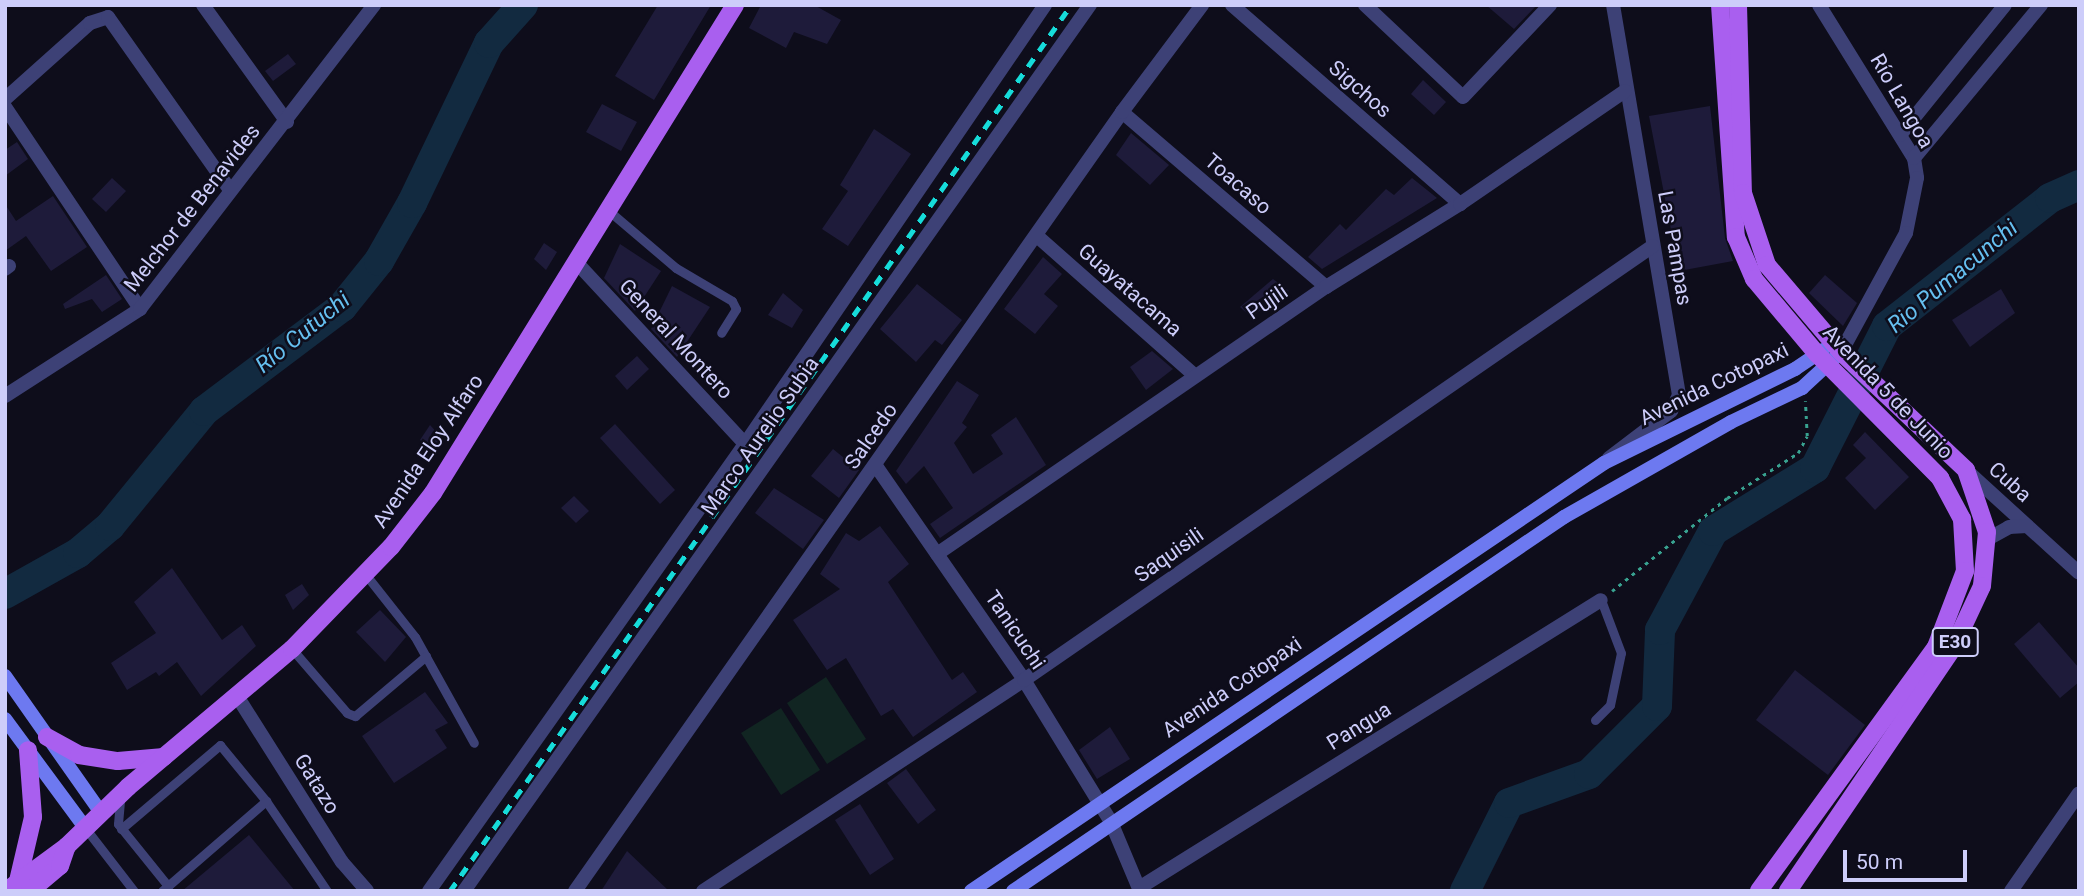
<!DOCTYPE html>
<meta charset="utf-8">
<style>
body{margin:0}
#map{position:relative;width:2084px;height:896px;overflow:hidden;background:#0e0d1b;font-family:Roboto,sans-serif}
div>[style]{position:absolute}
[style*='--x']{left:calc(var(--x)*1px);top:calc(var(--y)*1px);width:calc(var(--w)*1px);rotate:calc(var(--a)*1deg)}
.green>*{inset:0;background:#112522}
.river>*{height:30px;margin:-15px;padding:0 15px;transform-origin:15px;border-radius:15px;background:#122a40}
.building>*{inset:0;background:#1e1b3a}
.path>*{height:2.5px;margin-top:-1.25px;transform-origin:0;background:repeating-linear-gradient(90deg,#38a290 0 3.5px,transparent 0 8.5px)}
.service>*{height:9px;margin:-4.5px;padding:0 4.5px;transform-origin:4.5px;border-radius:4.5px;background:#3d4176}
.minor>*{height:14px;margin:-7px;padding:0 7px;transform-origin:7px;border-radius:7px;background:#3d4176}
.tertiary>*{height:14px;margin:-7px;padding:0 7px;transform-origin:7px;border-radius:7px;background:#3d4176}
.secondary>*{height:14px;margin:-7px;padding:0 7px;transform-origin:7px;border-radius:7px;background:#6d79f0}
.primary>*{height:18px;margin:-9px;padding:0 9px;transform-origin:9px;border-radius:9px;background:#a95fef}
.rail>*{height:5px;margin-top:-2.5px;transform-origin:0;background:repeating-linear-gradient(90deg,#16dcda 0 10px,transparent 0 19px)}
span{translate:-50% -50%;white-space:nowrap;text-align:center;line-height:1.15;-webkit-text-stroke:5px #0e0d1b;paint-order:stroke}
.shield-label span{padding:2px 5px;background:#0e0d1b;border:2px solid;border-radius:5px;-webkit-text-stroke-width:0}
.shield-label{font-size:19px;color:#cdcdfa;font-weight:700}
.street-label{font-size:21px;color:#cdcdfa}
.water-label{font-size:23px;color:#65bfef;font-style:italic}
.frame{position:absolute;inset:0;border:7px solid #cdcdfa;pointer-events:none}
.scale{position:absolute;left:1843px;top:850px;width:124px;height:32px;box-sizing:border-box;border:4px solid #cdcdfa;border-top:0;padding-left:9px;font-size:21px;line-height:24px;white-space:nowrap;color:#cdcdfa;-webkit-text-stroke:5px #0e0d1b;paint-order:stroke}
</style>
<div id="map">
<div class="green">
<i style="clip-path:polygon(826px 677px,866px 739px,827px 764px,787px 703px)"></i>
<i style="clip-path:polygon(781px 708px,820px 770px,781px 795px,741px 733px)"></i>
</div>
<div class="river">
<i style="--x:5;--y:594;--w:84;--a:-29.3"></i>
<i style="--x:78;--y:553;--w:42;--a:-40.2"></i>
<i style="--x:110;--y:526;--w:149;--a:-50.7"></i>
<i style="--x:204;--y:411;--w:173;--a:-37"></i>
<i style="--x:342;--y:307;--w:59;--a:-51.2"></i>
<i style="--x:379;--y:261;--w:67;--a:-60.4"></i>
<i style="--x:412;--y:203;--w:178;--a:-64.3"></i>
<i style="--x:489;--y:43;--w:51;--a:-48.2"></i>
<i style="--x:1465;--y:891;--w:98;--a:-63.4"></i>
<i style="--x:1509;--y:803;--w:85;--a:-19.9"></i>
<i style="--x:1589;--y:774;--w:96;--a:-45"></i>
<i style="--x:1657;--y:706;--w:76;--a:-87.7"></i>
<i style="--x:1660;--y:630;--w:112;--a:-61.8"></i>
<i style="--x:1713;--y:531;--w:120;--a:-31.7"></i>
<i style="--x:1815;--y:468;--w:159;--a:-63.1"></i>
<i style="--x:1887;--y:326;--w:207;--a:-38.1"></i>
<i style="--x:2050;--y:198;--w:32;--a:-24"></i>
</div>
<div class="building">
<i style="clip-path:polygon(658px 5px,711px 5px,654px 100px,615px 76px)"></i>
<i style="clip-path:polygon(761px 5px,814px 5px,841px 20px,827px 44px,794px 32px,786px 48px,749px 28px)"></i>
<i style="clip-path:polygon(1486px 5px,1537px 5px,1514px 29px)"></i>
<i style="clip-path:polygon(288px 54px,296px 64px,273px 81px,265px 71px)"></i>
<i style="clip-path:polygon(1423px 80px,1446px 102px,1434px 115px,1411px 94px)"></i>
<i style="clip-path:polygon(602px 104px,637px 122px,621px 151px,586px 132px)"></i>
<i style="clip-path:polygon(1710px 106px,1725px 238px,1733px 261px,1679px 271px,1649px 116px)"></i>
<i style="clip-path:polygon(874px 129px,911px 154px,848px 246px,822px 229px,848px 191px,840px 185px)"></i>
<i style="clip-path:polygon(1131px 133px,1169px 165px,1150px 185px,1116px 155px)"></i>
<i style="clip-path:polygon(17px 142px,28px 159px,5px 176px,5px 150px)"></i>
<i style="clip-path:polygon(112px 178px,126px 191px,106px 212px,92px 199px)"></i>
<i style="clip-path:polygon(1412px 178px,1437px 198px,1322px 269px,1308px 257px,1340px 224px,1346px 230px,1386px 189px,1394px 195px)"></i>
<i style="clip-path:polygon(53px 196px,87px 247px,51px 271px,26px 236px,5px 251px,5px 204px,16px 221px)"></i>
<i style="clip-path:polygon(544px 243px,557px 252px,546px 270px,534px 259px)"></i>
<i style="clip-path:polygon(620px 244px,661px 271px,635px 311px,604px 278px)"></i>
<i style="clip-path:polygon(1043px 257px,1062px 274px,1044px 294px,1058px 306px,1035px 334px,1004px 309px)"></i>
<i style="clip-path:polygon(106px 275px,122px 299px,102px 312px,92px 299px,65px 309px,63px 304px)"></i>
<i style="clip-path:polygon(1825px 275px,1857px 303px,1843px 326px,1809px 293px)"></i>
<i style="clip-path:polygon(1273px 279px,1289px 291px,1251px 317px,1240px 307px)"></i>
<i style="clip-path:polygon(917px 284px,962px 320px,942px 345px,935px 340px,916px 362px,880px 329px)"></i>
<i style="clip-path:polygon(672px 286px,710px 307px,677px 357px,651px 329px)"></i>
<i style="clip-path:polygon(2001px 289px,2015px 313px,1970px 347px,1952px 320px)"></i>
<i style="clip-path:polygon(783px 293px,803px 310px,792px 328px,768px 315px)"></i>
<i style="clip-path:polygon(1152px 351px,1173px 369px,1146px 390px,1130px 367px)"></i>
<i style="clip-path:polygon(637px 356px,649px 369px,627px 390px,615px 376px)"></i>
<i style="clip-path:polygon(957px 381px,979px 395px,962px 423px,967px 427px,954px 443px,973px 474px,1003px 454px,991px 435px,1016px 417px,1046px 465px,940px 538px,930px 524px,953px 508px,924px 466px,906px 484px,896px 471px)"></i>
<i style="clip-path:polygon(615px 424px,675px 490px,660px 504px,600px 438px)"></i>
<i style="clip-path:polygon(430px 425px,441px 437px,432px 451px,420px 440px)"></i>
<i style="clip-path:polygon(1865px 432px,1909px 477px,1875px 510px,1845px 478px,1866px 458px,1853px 445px)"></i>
<i style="clip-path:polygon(833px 449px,859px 470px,839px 498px,811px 476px)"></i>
<i style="clip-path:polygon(774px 488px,824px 520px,803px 549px,755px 513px)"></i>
<i style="clip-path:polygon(574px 496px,589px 511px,576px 523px,561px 508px)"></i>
<i style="clip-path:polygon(880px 526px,909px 564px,888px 582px,952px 680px,963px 672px,977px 692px,913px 737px,893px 709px,881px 716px,846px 658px,827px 670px,793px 620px,840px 589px,820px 574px,846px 533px,859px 541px)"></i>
<i style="clip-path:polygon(172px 568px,222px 640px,242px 625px,256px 646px,201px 696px,177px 662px,159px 676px,156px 672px,127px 690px,111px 663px,156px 633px,134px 602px)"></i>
<i style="clip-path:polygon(302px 584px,309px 595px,293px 610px,285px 595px)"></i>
<i style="clip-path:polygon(380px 610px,406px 637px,385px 662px,356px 632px)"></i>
<i style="clip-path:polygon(2039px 622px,2079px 668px,2079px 682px,2060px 698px,2014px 644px)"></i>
<i style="clip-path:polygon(1795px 670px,1865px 725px,1828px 775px,1756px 720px)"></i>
<i style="clip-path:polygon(425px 692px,448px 723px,435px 730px,447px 748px,394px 783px,362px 736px)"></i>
<i style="clip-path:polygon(1110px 727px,1130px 759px,1097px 779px,1079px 750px)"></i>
<i style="clip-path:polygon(906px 769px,936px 810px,918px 824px,887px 783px)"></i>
<i style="clip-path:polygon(860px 804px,894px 859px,870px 875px,835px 820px)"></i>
<i style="clip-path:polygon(249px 835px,295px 891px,182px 891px)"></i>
<i style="clip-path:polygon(627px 851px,669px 891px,601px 891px)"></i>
</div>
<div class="path">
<i style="--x:1612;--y:591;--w:148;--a:-39"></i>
<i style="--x:1727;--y:498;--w:84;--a:-32.4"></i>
<i style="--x:1798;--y:453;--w:19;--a:-62"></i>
<i style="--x:1807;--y:436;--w:35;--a:-93"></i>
</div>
<div class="service">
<i style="--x:609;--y:211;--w:88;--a:40.4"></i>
<i style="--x:676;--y:268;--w:65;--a:30.5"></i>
<i style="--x:732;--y:301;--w:9;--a:63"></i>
<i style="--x:736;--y:309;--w:28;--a:122"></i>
<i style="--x:366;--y:575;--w:79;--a:51.7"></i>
<i style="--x:415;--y:637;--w:121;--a:60.9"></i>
<i style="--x:292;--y:649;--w:84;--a:49.3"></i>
<i style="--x:347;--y:713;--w:9;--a:21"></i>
<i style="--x:355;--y:716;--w:93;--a:-40.2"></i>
<i style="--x:1595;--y:720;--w:21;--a:-45"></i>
<i style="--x:1610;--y:705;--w:53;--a:-78.1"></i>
<i style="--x:1621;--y:653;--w:57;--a:-110.7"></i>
<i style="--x:120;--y:801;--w:23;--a:95"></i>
<i style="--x:118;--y:824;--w:80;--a:51.1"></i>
<i style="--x:86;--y:829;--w:78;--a:52.3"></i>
<i style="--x:121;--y:829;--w:130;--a:-40.3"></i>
<i style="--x:220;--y:745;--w:72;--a:50.6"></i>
<i style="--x:266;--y:801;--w:109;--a:55.9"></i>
<i style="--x:162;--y:891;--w:138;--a:-40.9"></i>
</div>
<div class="minor">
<i style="--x:203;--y:5;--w:144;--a:54.3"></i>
<i style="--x:1232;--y:5;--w:303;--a:41.1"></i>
<i style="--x:1365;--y:5;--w:134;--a:43.2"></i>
<i style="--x:1463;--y:97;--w:127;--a:-46.6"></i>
<i style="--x:1819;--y:5;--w:180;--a:58.2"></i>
<i style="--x:1914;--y:158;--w:20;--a:81"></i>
<i style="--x:1917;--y:178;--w:56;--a:101.3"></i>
<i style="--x:1906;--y:233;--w:136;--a:118.6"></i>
<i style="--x:5;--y:99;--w:114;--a:-41.8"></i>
<i style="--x:90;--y:23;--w:19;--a:-18"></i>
<i style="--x:108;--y:17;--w:212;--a:54.8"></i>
<i style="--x:5;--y:107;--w:243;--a:56.2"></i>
<i style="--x:1122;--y:112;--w:269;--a:40.6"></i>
<i style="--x:1900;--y:135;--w:167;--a:-51.1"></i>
<i style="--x:1914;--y:158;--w:199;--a:-50.3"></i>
<i style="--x:1037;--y:236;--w:211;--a:41.5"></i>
<i style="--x:577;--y:263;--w:247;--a:47.1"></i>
<i style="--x:5;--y:269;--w:5;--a:-37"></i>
<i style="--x:5;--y:396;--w:161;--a:-32.8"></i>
<i style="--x:140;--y:309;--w:384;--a:-52.4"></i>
<i style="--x:1609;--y:458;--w:78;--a:-37.2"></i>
<i style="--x:1671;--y:411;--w:18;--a:-63"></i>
<i style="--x:1679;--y:395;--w:396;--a:-99.6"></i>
<i style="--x:876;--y:466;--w:260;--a:55.3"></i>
<i style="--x:1024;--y:680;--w:167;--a:58.5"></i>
<i style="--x:1111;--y:822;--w:75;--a:67.2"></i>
<i style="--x:937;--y:554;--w:472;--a:-34.5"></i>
<i style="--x:1326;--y:287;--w:158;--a:-31.8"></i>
<i style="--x:1460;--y:204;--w:200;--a:-34.4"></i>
<i style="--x:237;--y:696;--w:196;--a:57.7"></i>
<i style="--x:342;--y:862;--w:38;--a:49"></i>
<i style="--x:1139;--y:888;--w:544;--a:-31.94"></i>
<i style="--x:464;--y:891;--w:1085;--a:-54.76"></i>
<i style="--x:575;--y:891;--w:952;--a:-54.92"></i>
<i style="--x:1122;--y:112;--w:134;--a:-53.2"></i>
<i style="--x:703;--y:891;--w:384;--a:-33.3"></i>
<i style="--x:1024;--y:680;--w:764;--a:-34.61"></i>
</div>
<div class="tertiary">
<i style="--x:1967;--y:471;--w:151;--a:42.3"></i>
<i style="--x:1986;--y:540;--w:26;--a:-29"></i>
<i style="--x:2009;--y:527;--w:18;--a:-3"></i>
<i style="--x:429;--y:891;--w:547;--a:-54.74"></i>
<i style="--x:745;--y:444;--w:532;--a:-55.65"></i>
<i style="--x:2011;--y:891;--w:119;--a:-55.2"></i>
</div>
<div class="secondary">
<i style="--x:5;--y:676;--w:169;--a:54.9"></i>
<i style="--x:5;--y:719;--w:137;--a:53.6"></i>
<i style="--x:971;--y:891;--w:764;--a:-34.06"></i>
<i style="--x:1604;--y:463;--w:213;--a:-26.2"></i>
<i style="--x:1795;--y:369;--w:34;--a:-34"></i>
<i style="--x:1013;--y:891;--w:666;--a:-34.17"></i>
<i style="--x:1564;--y:517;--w:192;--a:-29.6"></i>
<i style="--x:1731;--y:422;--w:79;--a:-25.6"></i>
<i style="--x:1802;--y:388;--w:53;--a:-42.7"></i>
</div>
<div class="primary">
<i style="--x:1720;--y:5;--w:233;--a:86.1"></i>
<i style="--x:1736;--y:237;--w:46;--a:66.8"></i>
<i style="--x:1754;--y:279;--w:98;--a:50"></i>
<i style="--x:1817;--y:354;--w:175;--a:45.2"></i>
<i style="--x:1940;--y:478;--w:47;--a:61.8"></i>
<i style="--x:1962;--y:519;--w:52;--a:86.7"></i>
<i style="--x:1965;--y:571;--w:81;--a:110.9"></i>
<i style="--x:1936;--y:647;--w:301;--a:126"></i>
<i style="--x:1738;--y:5;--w:188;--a:88.5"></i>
<i style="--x:1743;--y:193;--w:76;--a:71.6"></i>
<i style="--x:1767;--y:265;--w:114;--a:49.6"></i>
<i style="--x:1841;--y:352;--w:172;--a:43.3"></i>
<i style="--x:1966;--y:470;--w:65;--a:71.3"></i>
<i style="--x:1987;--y:532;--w:54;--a:95.3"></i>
<i style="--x:1982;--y:586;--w:68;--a:115.1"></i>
<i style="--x:1953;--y:648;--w:294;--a:124.2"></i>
<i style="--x:47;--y:737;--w:37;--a:29"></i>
<i style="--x:79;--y:755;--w:39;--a:9"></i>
<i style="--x:118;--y:761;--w:46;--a:-5"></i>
<i style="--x:18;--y:881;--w:66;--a:-76.8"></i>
<i style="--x:33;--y:817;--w:67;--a:-94.3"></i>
<i style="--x:6;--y:891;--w:76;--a:-36.4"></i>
<i style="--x:67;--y:846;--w:85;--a:-44"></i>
<i style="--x:128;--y:787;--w:214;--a:-40.1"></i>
<i style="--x:292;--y:649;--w:142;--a:-45.9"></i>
<i style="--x:391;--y:547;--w:68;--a:-52.1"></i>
<i style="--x:433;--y:493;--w:574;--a:-58.25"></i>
<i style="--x:30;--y:891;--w:39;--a:-40"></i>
<i style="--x:60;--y:866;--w:21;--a:-71"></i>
</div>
<div class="rail">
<i style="--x:450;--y:891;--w:1082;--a:-54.97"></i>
</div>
<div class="shield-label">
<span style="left:1955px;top:642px">E30</span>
</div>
<div class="street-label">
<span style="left:1360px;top:89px;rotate:41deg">Sigchos</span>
<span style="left:1902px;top:101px;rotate:60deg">Río Langoa</span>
<span style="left:1238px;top:184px;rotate:41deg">Toacaso</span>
<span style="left:192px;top:208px;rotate:-52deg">Melchor de Benavides</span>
<span style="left:1675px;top:248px;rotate:80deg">Las Pampas</span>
<span style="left:1130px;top:290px;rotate:41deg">Guayatacama</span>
<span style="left:1267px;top:302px;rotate:-34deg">Pujili</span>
<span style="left:676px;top:339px;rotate:47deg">General Montero</span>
<span style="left:1714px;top:384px;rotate:-26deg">Avenida Cotopaxi</span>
<span style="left:1888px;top:392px;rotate:46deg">Avenida 5 de Junio</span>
<span style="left:760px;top:436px;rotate:-55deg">Marco Aurelio Subia</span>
<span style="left:871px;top:436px;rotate:-55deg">Salcedo</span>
<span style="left:428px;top:451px;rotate:-56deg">Avenida Eloy Alfaro</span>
<span style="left:2010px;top:482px;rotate:42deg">Cuba</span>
<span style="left:1169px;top:555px;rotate:-35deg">Saquisili</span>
<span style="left:1015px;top:630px;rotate:56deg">Tanicuchi</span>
<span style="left:1232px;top:687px;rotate:-34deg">Avenida Cotopaxi</span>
<span style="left:1359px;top:726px;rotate:-32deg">Pangua</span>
<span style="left:317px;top:784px;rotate:58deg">Gatazo</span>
</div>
<div class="water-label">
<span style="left:1953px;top:277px;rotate:-40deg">Rio Pumacunchi</span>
<span style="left:303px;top:333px;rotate:-39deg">Río Cutuchi</span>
</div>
<div class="frame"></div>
<div class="scale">50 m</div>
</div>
